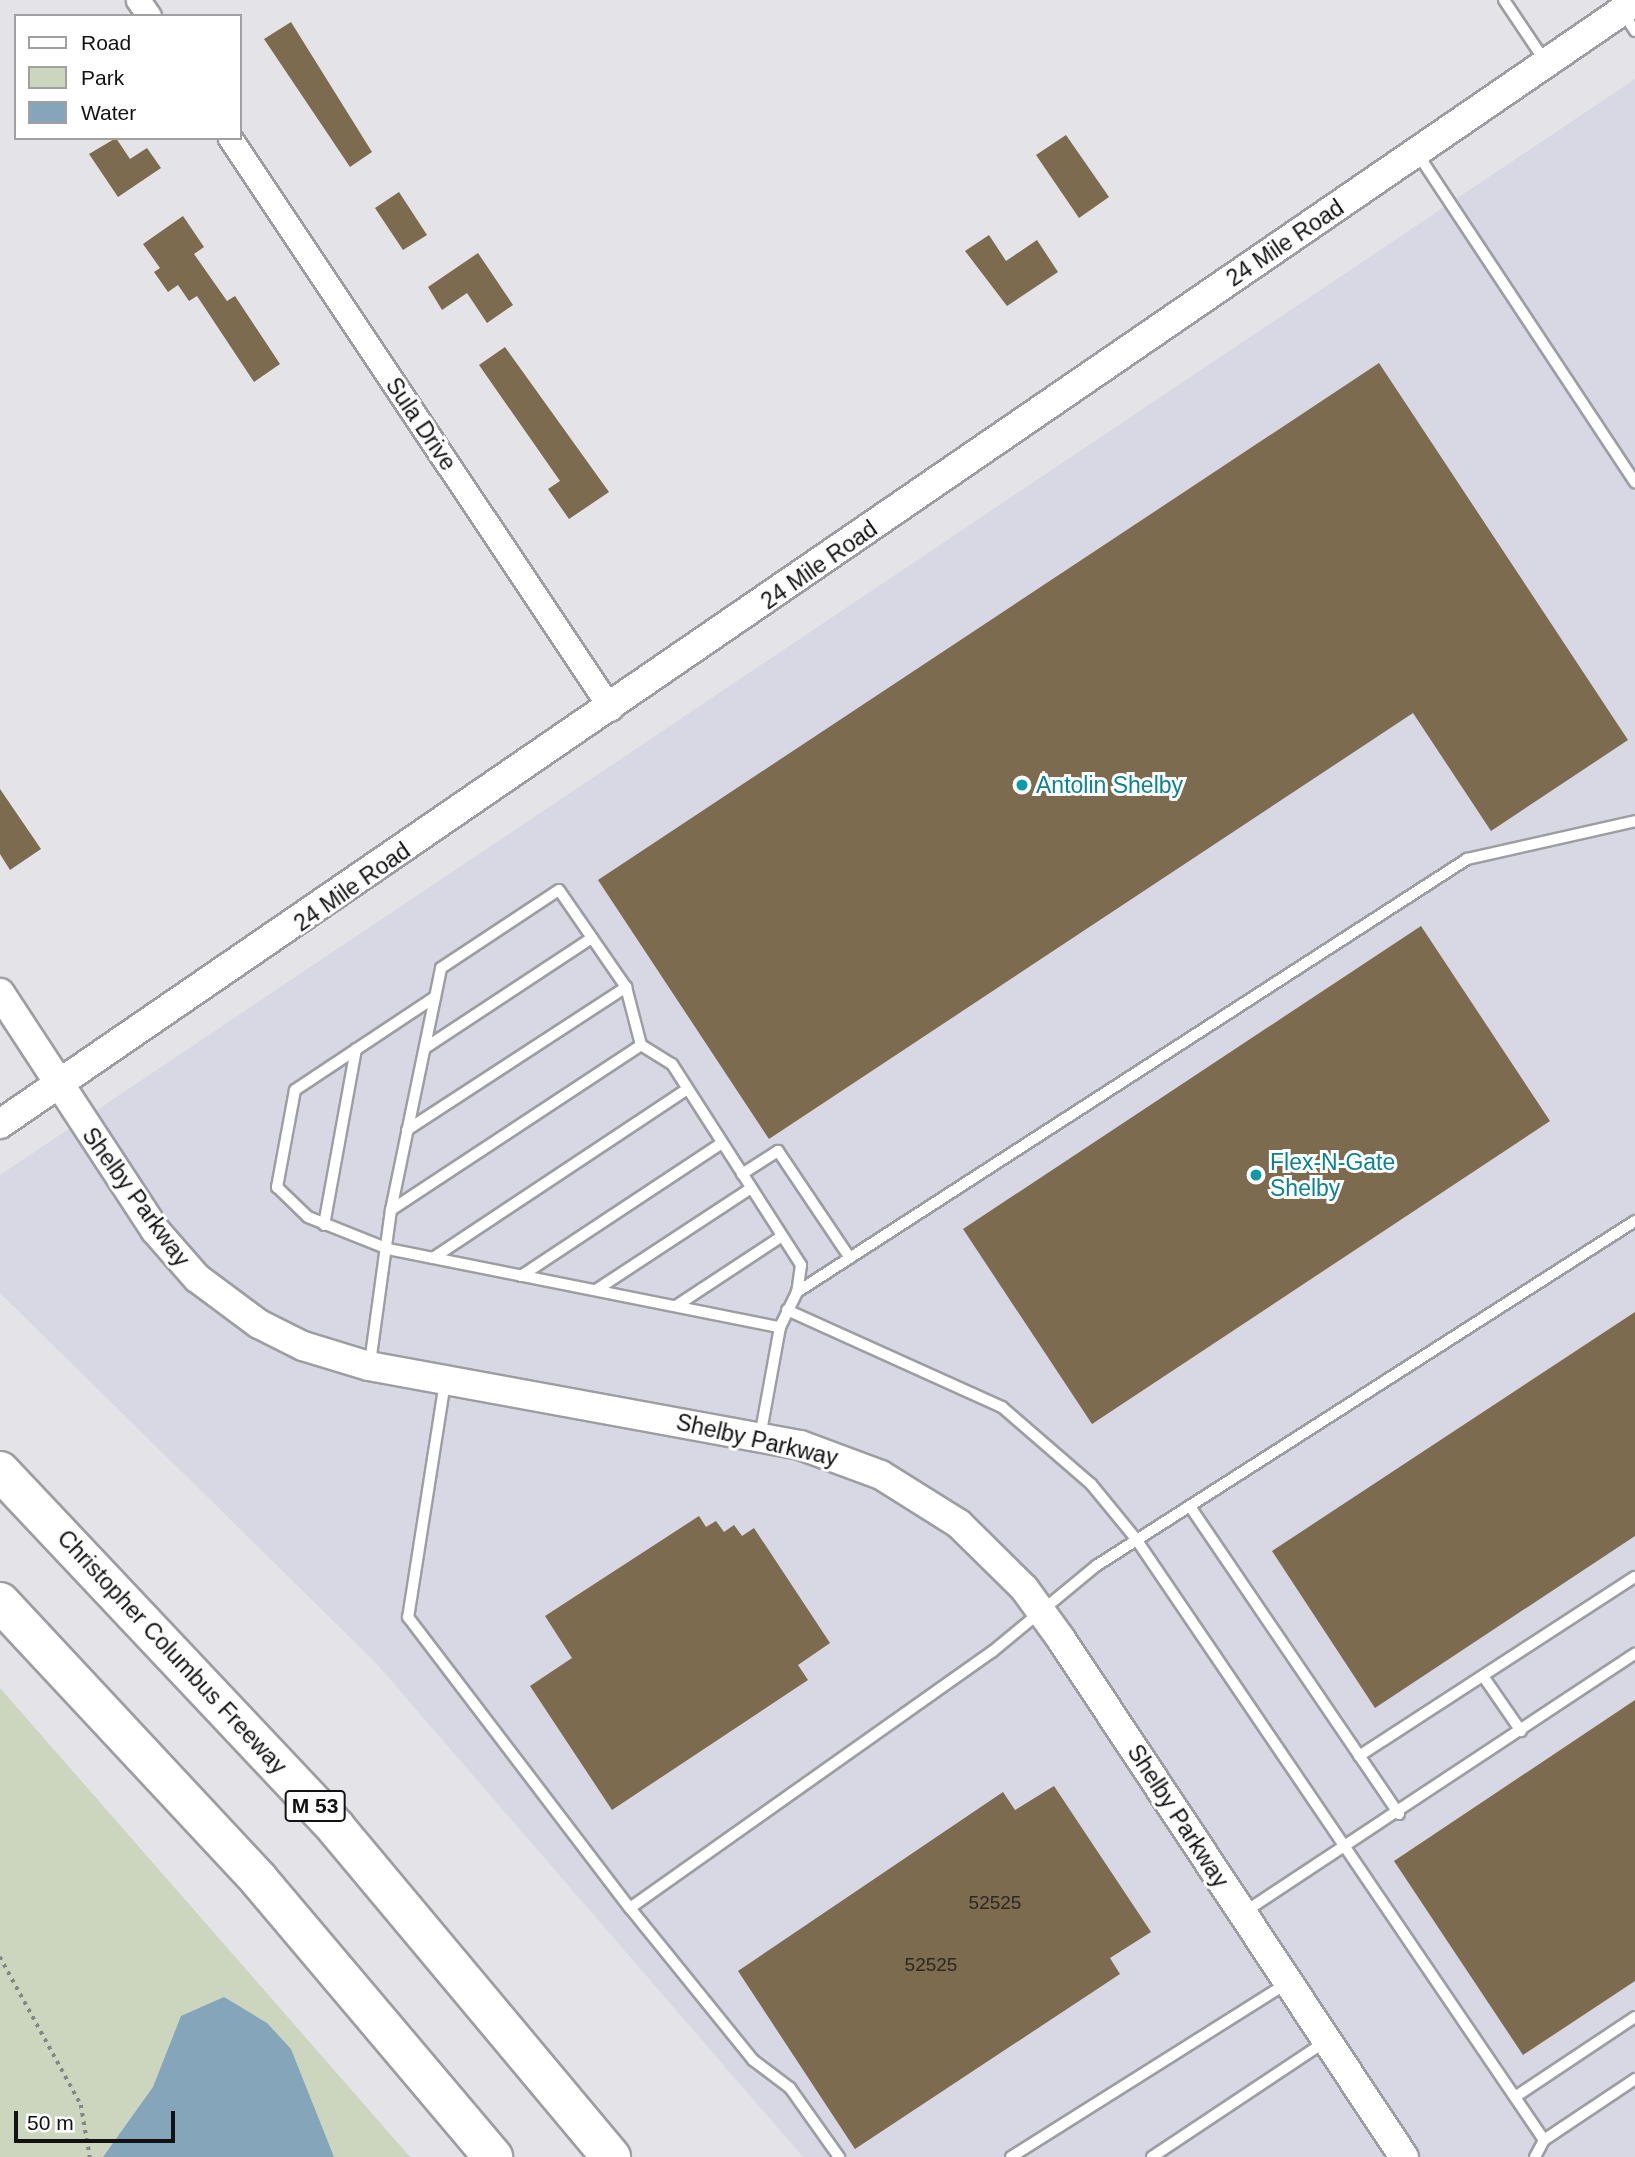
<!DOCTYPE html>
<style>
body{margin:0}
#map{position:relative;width:1635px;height:2157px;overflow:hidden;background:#e4e4e8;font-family:Helvetica,sans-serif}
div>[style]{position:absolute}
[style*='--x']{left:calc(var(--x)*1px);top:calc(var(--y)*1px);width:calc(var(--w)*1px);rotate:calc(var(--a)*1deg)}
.built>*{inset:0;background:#d7d8e3}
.green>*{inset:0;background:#ccd5be}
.water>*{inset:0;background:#85a5bb}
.building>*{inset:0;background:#7c6b4e}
.path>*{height:3.5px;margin-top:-1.75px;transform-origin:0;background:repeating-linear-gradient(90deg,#858587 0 3.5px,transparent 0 8.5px)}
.roads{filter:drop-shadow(2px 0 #9d9ea2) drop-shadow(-2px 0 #9d9ea2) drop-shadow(0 2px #9d9ea2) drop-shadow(0 -2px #9d9ea2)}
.service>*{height:10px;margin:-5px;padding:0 5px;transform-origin:5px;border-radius:5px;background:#fff}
.minor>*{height:23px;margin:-11.5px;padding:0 11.5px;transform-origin:11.5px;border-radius:11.5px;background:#fff}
.tertiary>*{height:28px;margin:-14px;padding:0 14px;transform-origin:14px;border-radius:14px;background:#fff}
.motorway>*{height:38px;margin:-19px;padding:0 19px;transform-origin:19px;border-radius:19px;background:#fff}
.dots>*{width:19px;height:19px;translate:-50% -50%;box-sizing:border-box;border:4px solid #fff;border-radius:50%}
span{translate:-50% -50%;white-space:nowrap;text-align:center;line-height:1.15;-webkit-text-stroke:6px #fff;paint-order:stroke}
.number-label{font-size:19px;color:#2c2822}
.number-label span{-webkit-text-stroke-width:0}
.shield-label span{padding:2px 5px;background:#fff;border:2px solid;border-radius:5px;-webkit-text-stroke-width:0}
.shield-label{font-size:21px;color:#121213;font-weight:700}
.street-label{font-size:23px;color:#121213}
.culture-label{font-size:23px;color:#0d838f}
.left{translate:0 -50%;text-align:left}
.legend{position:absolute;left:14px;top:14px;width:228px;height:126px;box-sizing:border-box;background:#fff;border:2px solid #a0a0a1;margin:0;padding:9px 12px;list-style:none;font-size:21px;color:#121213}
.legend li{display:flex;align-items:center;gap:14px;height:35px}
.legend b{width:35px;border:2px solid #a0a0a1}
.scale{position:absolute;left:14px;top:2111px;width:161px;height:32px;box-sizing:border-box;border:4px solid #121213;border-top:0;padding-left:9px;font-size:21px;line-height:24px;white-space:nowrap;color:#121213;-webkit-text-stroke:5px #fff;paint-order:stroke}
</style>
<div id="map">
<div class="built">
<i style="clip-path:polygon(1635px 79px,1635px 2157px,803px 2157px,375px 1662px,0 1293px,0 1175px)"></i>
</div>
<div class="green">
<i style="clip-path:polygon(0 1688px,410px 2157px,0 2157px)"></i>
</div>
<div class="water">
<i style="clip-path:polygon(224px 1997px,267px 2023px,291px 2049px,334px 2157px,103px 2157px,153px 2087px,181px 2016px)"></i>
</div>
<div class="building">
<i style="clip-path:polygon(291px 22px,372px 152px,350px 167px,264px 39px)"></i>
<i style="clip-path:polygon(1066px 135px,1109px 197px,1079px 218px,1036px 155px)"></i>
<i style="clip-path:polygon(116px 138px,130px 159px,147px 148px,161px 168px,118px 197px,89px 154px)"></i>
<i style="clip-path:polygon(399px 192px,427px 235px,403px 250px,375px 208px)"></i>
<i style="clip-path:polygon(183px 216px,204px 247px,194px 254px,227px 301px,235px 296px,280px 364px,254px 382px,197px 296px,189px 301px,178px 285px,168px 292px,154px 272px,160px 268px,143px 244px)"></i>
<i style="clip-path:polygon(989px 235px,1006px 261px,1037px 240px,1058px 272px,1007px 306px,965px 251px)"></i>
<i style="clip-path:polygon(478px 253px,513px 305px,487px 323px,467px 293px,442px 310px,428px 287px)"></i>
<i style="clip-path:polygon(505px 347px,609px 492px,569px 519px,548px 489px,560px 481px,479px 365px)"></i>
<i style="clip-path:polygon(1379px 363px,1628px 740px,1491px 831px,1413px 713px,769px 1139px,598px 880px)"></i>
<i style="clip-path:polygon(0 789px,41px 849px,10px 870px,0 854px)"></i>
<i style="clip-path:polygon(1421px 926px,1550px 1121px,1092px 1424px,963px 1229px)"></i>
<i style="clip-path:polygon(1635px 1312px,1635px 1536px,1375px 1708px,1272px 1551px)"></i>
<i style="clip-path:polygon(699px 1516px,706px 1527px,716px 1521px,724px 1532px,734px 1525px,742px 1536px,754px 1528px,830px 1643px,798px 1665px,808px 1680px,612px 1810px,530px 1686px,572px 1658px,545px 1616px)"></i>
<i style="clip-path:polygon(1635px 1700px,1635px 1981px,1523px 2055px,1394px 1861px)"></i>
<i style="clip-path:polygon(1054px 1786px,1151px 1932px,1110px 1958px,1120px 1974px,855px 2149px,738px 1971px,1003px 1792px,1015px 1810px)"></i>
</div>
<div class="path">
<i style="--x:0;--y:1957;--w:169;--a:61.3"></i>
<i style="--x:81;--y:2105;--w:53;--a:80.2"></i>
</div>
<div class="roads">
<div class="service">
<i style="--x:1504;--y:0;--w:73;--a:56.1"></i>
<i style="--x:1622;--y:11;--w:24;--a:57"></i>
<i style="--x:1417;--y:153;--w:395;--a:56.5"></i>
<i style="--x:435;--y:997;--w:168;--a:146.4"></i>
<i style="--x:295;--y:1090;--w:99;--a:100.5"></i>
<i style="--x:277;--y:1187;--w:43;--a:44.1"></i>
<i style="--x:308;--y:1217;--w:86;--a:21.8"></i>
<i style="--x:388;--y:1249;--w:400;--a:11.3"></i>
<i style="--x:425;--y:1048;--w:200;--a:-33.4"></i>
<i style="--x:407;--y:1130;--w:262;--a:-33.1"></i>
<i style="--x:742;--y:1174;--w:43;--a:-32.6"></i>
<i style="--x:778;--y:1151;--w:129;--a:56.1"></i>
<i style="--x:391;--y:1210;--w:300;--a:-33.4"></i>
<i style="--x:324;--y:1225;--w:179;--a:-79.7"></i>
<i style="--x:433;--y:1258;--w:305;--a:-33.6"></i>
<i style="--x:521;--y:1276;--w:241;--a:-33.5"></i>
<i style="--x:596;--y:1290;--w:186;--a:-33.3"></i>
<i style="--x:676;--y:1306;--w:127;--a:-33.4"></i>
<i style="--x:787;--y:1310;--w:236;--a:24.3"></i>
<i style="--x:1002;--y:1407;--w:118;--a:40.9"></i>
<i style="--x:1091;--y:1484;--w:71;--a:50.7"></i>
<i style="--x:1136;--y:1539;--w:726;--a:55.83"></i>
<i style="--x:1544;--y:2140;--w:110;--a:-33.8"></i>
<i style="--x:370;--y:1363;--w:154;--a:-82.2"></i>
<i style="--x:391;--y:1210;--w:247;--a:-78.3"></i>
<i style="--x:441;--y:968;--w:141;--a:-33.5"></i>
<i style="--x:559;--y:890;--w:118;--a:55.4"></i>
<i style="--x:626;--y:987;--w:60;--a:75.5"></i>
<i style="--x:641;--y:1045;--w:36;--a:32"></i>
<i style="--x:672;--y:1064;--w:239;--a:57.3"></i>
<i style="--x:801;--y:1265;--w:27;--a:98"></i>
<i style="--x:445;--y:1382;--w:238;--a:98.9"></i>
<i style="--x:408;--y:1617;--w:366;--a:52.7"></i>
<i style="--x:630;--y:1908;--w:196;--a:51"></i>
<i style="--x:753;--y:2060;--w:46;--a:37.1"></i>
<i style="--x:790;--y:2088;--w:85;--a:54.6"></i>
<i style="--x:760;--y:1437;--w:112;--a:-79.7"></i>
<i style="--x:780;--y:1327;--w:39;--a:-64"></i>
<i style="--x:797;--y:1292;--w:798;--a:-32.87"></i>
<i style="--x:1467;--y:859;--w:172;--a:-12.7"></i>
<i style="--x:1191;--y:1508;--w:370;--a:55.8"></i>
<i style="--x:1483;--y:1676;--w:67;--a:55.4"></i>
<i style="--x:1359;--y:1756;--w:329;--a:-33"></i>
<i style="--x:630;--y:1908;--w:443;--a:-35.3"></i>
<i style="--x:992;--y:1652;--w:135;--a:-39.6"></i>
<i style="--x:1096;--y:1566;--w:640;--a:-32.62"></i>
<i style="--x:1243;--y:1913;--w:470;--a:-33.5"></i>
<i style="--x:1515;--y:2097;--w:144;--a:-33.7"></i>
<i style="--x:1011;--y:2157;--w:326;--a:-32.2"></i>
<i style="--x:1152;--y:2157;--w:209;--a:-33.7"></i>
<i style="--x:1535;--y:2157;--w:19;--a:-62"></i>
</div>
<div class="minor">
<i style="--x:138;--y:0;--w:19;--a:55"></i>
<i style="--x:230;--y:138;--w:686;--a:56.29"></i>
</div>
<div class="tertiary">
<i style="--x:0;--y:993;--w:283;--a:56.8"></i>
<i style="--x:155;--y:1230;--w:64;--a:48.8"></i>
<i style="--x:197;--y:1278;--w:77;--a:36.6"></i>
<i style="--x:259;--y:1324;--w:49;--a:26.6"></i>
<i style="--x:303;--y:1346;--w:69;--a:16.9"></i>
<i style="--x:369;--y:1366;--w:438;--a:10.4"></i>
<i style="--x:800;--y:1445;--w:86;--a:20.3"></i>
<i style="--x:881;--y:1475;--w:92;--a:32.1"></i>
<i style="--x:959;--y:1524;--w:91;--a:44.6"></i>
<i style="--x:1024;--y:1588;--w:63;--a:54"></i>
<i style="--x:1061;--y:1639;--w:621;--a:56.49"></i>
<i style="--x:0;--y:1124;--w:1983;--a:-34.46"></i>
</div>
<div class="motorway">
<i style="--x:0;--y:1471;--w:490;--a:46.7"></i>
<i style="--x:336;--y:1828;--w:429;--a:50.1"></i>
<i style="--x:0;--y:1602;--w:380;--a:47"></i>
<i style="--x:259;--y:1880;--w:363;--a:49.8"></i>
</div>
</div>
<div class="dots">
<i style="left:1022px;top:785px;background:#0f9aa8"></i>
<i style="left:1256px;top:1175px;background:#0f9aa8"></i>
</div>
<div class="number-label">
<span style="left:995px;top:1903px">52525</span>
<span style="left:931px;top:1965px">52525</span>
</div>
<div class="shield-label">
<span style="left:315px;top:1806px">M 53</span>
</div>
<div class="street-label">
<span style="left:1285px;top:243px;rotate:-34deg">24 Mile Road</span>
<span style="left:421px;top:424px;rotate:56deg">Sula Drive</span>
<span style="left:819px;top:565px;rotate:-35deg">24 Mile Road</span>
<span style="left:352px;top:887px;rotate:-35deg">24 Mile Road</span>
<span style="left:136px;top:1197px;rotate:54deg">Shelby Parkway</span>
<span style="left:757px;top:1440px;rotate:13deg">Shelby Parkway</span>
<span style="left:172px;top:1652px;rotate:47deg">Christopher Columbus Freeway</span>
<span style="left:1178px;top:1816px;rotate:57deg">Shelby Parkway</span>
</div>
<div class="culture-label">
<span class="left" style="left:1036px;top:785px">Antolin Shelby</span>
<span class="left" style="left:1270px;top:1175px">Flex-N-Gate<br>Shelby</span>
</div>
<ul class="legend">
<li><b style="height:9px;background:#fff"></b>Road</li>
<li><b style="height:19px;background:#ccd5be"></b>Park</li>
<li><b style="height:19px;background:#85a5bb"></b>Water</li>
</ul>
<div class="scale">50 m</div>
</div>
